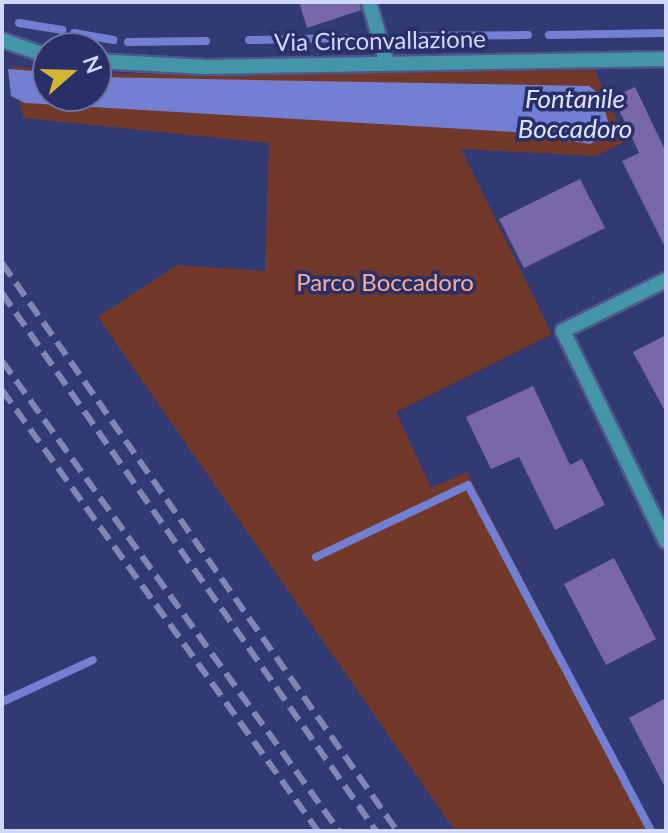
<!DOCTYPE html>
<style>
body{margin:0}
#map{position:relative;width:668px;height:833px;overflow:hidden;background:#323a74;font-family:Lato,sans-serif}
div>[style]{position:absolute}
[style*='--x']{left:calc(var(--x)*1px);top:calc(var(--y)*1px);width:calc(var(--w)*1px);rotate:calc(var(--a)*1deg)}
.green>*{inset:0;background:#72392b}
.water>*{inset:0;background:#727fd2}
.stream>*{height:8px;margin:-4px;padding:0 4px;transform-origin:4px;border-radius:4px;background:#727fd2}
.building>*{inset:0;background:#7968a8}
.roads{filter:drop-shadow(2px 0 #4e568c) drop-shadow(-2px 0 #4e568c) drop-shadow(0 2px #4e568c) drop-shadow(0 -2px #4e568c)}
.minor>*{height:14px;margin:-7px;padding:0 7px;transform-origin:7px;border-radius:7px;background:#4495a8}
.rail>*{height:6px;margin-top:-3px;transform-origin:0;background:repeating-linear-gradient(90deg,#7f87b6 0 16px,transparent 0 24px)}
span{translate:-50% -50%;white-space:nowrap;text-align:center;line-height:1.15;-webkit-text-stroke:7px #292f68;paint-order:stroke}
.street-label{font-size:24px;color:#d0d8fb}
.park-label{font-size:24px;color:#f7ad99}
.water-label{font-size:26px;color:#dee3fa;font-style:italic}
.frame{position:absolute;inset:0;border:4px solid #d0d8fb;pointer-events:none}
.north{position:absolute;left:32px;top:32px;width:80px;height:80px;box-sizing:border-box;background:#292f68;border:2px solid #6c73a3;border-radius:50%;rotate:70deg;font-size:22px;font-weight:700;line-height:32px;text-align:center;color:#d0d8fb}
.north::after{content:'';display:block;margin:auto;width:28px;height:36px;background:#d4b635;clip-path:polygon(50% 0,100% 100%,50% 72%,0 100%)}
</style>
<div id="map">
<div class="green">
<i style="clip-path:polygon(11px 66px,48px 69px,48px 96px,96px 96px,96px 74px,595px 70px,626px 141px,596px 156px,461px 149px,552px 334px,396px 412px,431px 488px,467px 472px,654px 831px,455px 831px,98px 317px,177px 265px,265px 271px,269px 143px,24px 118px)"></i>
</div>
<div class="water">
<i style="clip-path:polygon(8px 69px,48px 72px,48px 96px,96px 96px,96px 77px,589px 86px,601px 95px,611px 133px,590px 144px,515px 132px,25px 103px,11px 96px)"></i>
</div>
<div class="stream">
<i style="--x:19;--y:23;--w:44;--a:9.2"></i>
<i style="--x:74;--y:33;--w:40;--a:10"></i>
<i style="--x:549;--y:35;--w:117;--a:-1"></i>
<i style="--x:413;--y:36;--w:115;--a:-0.5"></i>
<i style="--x:299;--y:39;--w:50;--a:-1.1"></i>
<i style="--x:249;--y:40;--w:39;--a:-1"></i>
<i style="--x:128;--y:42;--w:78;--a:-0.7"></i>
<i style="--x:316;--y:557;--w:168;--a:-25.3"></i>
<i style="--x:468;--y:485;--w:391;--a:62.1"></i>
<i style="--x:2;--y:702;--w:100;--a:-24.8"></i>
</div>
<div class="building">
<i style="clip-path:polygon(299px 2px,359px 2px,361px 10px,307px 28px)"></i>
<i style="clip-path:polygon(635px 87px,666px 152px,666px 249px,622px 161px,639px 153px,613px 97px)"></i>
<i style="clip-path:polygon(580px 179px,605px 228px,524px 268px,499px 219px)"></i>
<i style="clip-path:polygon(666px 335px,666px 413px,633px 352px)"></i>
<i style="clip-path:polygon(533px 386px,570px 465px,582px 459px,605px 505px,555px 530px,519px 457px,491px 469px,466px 417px)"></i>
<i style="clip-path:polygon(614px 558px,656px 639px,606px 665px,564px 584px)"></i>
<i style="clip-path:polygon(666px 698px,666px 789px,629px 718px)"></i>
</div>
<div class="roads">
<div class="minor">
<i style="--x:369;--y:2;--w:60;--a:73.7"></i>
<i style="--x:2;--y:40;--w:49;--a:19.2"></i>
<i style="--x:96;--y:61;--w:110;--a:3.1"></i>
<i style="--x:206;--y:67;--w:460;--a:-1"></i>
<i style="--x:666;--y:280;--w:115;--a:153.7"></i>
<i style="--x:563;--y:331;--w:234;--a:63.9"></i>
</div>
</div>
<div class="rail">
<i style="--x:2;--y:263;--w:692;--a:55.18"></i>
<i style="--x:2;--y:293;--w:655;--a:55.19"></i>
<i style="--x:2;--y:361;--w:578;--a:54.36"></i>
<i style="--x:2;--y:390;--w:543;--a:54.38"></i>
</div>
<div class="street-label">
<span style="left:380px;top:40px;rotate:-1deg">Via Circonvallazione</span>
</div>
<div class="park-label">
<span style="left:385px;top:282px">Parco Boccadoro</span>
</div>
<div class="water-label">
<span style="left:575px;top:114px">Fontanile<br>Boccadoro</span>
</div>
<div class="frame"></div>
<div class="north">N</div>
</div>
